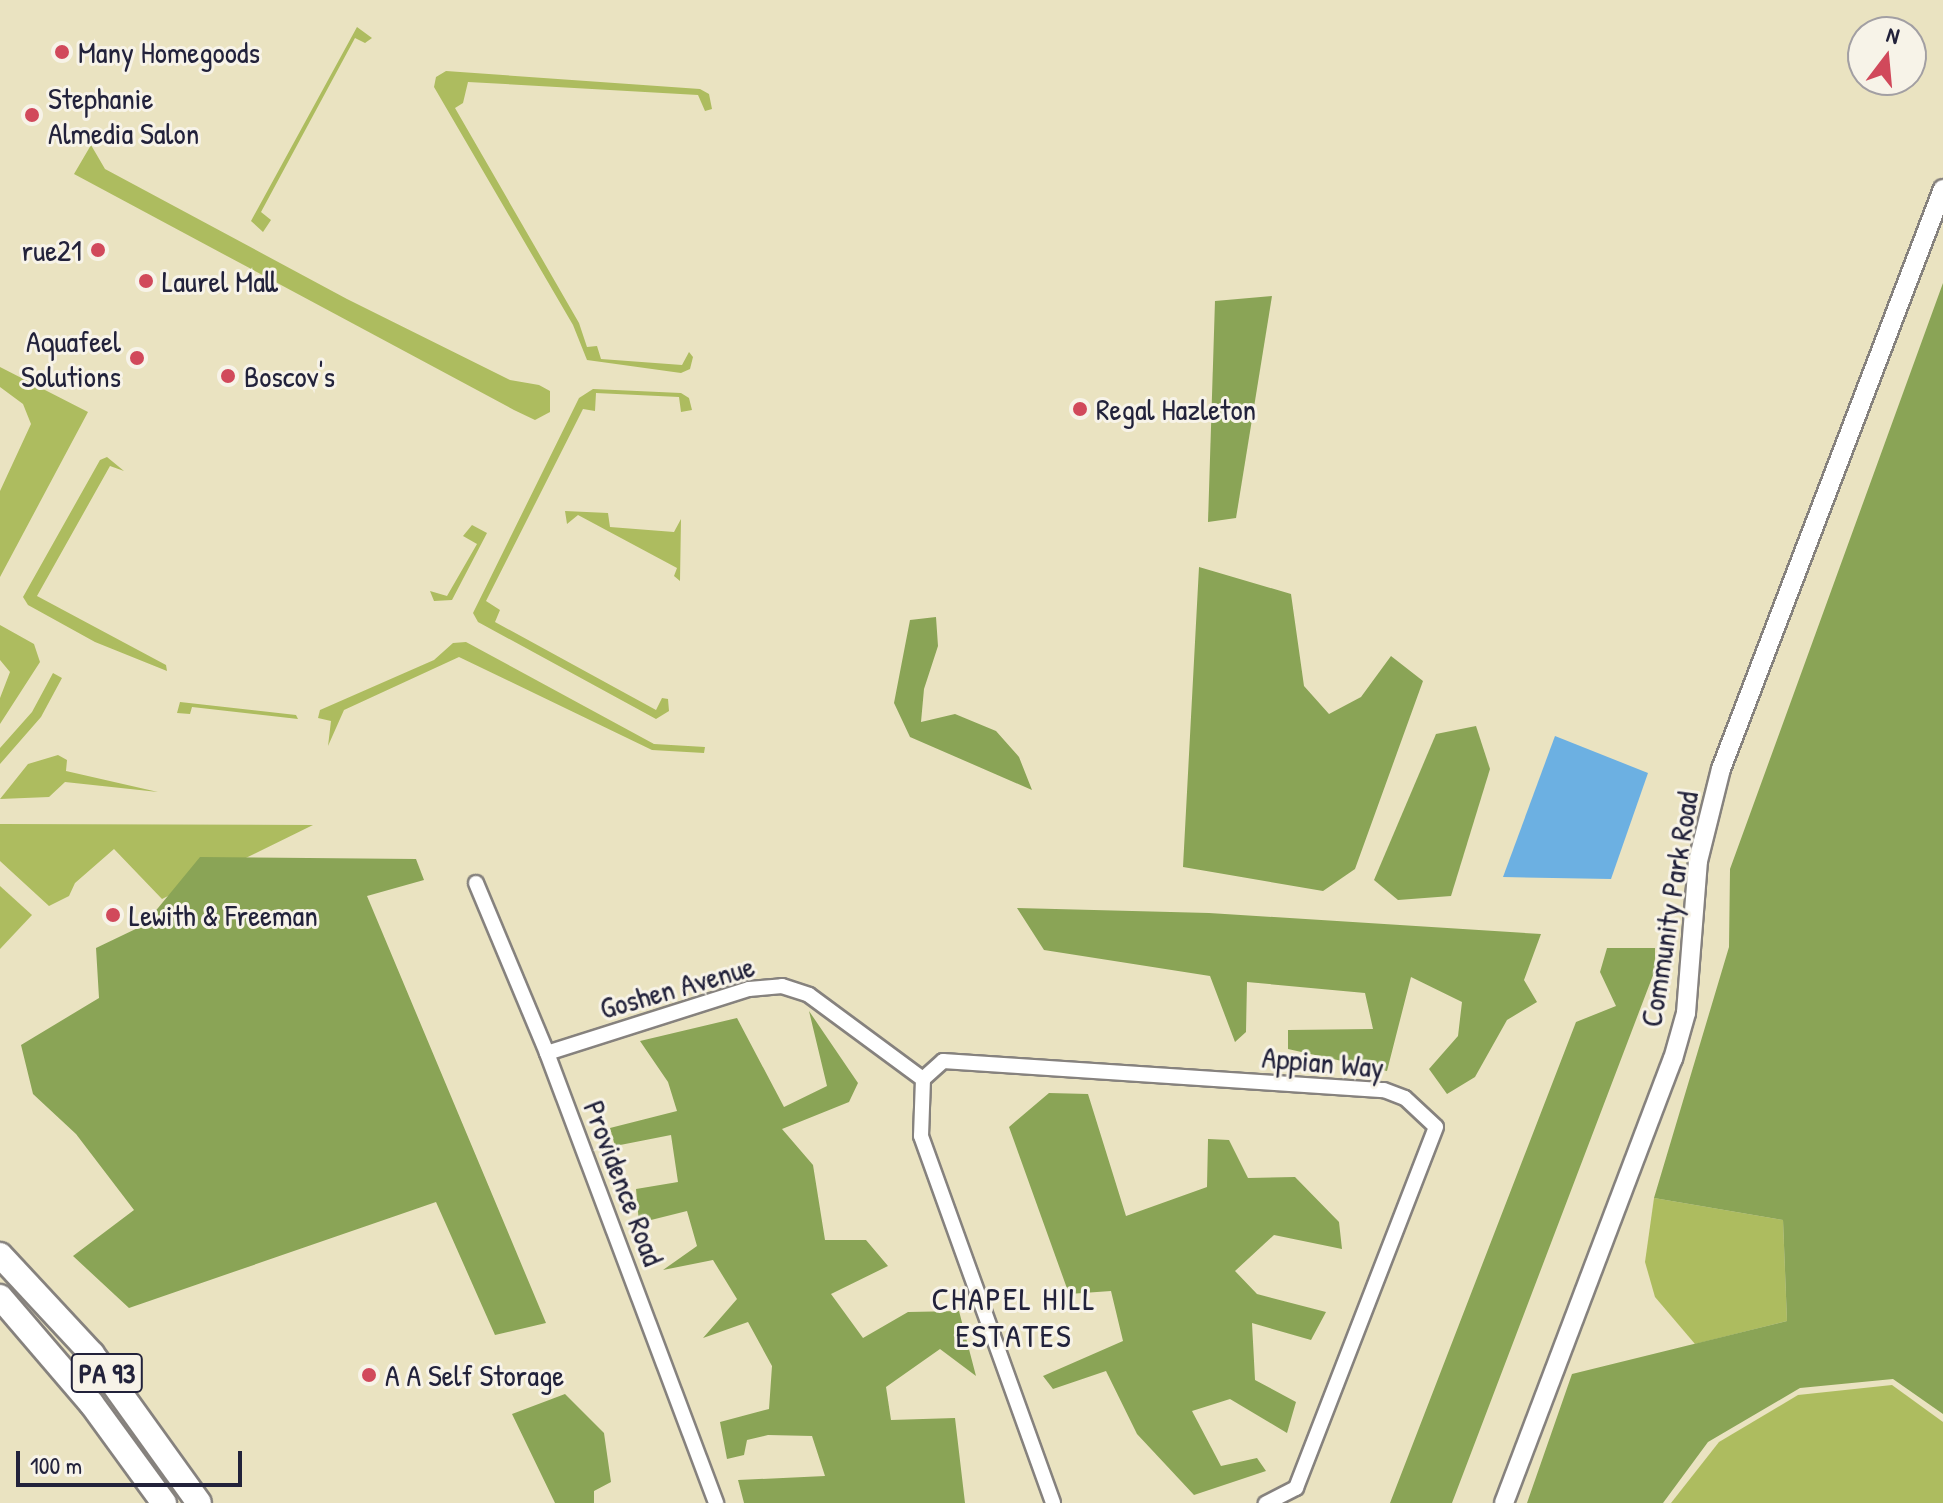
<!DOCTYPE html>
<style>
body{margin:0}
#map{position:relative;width:1943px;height:1503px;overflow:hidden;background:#eae3c1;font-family:"Patrick Hand",sans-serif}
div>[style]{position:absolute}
.green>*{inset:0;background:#adbc5f}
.forest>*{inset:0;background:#8aa456}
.water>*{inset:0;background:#6cb0e2}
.roads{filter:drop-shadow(2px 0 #86827e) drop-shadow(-2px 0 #86827e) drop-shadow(0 2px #86827e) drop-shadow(0 -2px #86827e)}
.minor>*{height:14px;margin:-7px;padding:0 7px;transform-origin:7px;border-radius:7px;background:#fff}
.tertiary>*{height:18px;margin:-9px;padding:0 9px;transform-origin:9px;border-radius:9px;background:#fff}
.trunk>*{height:24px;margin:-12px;padding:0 12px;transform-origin:12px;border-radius:12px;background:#fff}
.dots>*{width:22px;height:22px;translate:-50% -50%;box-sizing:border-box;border:4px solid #f7f3e8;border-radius:50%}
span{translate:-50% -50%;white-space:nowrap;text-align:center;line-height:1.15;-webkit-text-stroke:6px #f7f3e8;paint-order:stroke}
.shield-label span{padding:2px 6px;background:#f7f3e8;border:2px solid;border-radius:6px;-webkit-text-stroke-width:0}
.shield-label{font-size:28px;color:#22223b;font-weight:700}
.poi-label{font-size:30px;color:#22223b}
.left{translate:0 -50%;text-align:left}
.right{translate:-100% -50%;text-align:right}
.street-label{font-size:30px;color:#22223b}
.neighbourhood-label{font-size:32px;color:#22223b;letter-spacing:2px}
.north{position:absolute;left:1847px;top:16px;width:80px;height:80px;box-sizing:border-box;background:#f7f3e8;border:2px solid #a29fa3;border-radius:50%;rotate:16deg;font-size:22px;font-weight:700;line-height:32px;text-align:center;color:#22223b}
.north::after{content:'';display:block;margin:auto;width:28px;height:36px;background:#d1495b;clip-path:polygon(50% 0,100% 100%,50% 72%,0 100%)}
.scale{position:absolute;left:16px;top:1451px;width:226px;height:36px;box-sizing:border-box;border:4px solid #22223b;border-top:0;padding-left:10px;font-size:24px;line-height:28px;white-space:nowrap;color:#22223b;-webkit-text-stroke:6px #f7f3e8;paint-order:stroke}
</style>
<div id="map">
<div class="green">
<i style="clip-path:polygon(357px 27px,372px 38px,365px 43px,355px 38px,261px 212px,271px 220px,263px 232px,251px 221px)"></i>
<i style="clip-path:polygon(446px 71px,700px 89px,709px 94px,712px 109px,705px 111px,698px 95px,468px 82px,463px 103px,455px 108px,579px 323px,587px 347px,597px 346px,601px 359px,682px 365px,689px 352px,693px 357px,690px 369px,681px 373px,587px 360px,573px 325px,434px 87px,436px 77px)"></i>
<i style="clip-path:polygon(91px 145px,105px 169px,347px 299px,510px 380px,539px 385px,550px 391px,550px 412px,535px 420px,514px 410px,74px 174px)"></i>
<i style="clip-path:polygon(0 367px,88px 412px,0 577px,0 491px,31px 424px,23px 404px,0 387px)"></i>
<i style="clip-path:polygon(593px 389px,681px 393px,689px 398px,692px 410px,681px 412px,679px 397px,596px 393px,595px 411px,583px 409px,486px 601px,500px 610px,495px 622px,656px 710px,662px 698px,668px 699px,669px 711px,656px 719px,478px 622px,473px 613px,579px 398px)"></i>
<i style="clip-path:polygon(107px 457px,124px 471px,110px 466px,37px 596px,166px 665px,167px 671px,95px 642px,28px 605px,23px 597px,100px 460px)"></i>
<i style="clip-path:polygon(565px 511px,608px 513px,610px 527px,674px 532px,681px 519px,680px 581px,674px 576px,677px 568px,578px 515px,567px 524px)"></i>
<i style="clip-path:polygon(472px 525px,487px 533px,452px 600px,434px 601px,430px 591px,447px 596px,477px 544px,463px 536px)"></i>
<i style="clip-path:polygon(0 625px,34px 644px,40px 662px,0 724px,0 698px,10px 672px,0 660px)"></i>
<i style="clip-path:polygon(466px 642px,654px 744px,705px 747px,704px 753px,652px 750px,459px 657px,344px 710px,328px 746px,331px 721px,318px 718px,320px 710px,434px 660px,453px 643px)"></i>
<i style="clip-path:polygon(53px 673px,62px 678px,41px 717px,0 764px,0 748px,32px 712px)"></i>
<i style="clip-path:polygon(180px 702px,296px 715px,298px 719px,192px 707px,190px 714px,177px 713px)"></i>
<i style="clip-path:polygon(58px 755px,67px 760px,66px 771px,158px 792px,65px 782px,49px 797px,0 799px,28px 764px)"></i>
<i style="clip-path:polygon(0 824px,313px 825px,162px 899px,114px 849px,75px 883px,69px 896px,49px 906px,0 861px)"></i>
<i style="clip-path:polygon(0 886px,32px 915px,0 949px)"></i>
<i style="clip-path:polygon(1654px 1198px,1783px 1220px,1787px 1321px,1695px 1344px,1655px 1297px,1645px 1262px)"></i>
<i style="clip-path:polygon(1892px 1385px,1943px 1422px,1943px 1503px,1671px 1503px,1719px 1442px,1798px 1395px)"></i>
</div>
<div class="forest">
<i style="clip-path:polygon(1943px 283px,1943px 1414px,1893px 1379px,1800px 1388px,1708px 1442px,1663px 1503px,1527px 1503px,1572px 1374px,1787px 1321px,1783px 1220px,1654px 1198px,1729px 947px,1730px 869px)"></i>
<i style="clip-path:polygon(1272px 296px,1236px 518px,1208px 522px,1215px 301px)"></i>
<i style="clip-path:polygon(1199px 567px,1291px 594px,1304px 686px,1329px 714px,1361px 697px,1391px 656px,1423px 681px,1355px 869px,1323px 891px,1183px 867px)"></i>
<i style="clip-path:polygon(936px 617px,938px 646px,924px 689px,921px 722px,955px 714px,996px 731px,1019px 757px,1032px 790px,910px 737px,894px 703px,910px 620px)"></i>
<i style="clip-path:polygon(1476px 726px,1490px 769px,1451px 896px,1398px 900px,1374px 880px,1436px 734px)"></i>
<i style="clip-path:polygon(200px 857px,416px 859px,424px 880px,367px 896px,546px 1323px,495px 1335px,436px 1202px,129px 1308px,73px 1256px,134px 1210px,76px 1134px,33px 1094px,21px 1045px,99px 998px,96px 948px,144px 925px)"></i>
<i style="clip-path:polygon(1017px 908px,1209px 913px,1541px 934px,1524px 980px,1537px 1002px,1507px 1020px,1475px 1077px,1447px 1094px,1429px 1069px,1458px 1036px,1462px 1002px,1411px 977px,1387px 1071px,1288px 1049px,1288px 1030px,1373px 1029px,1365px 993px,1247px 982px,1246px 1032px,1235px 1042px,1210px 976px,1044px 950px)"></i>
<i style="clip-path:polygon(1607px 948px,1655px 948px,1655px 970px,1452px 1503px,1390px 1503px,1576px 1022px,1616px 1006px,1600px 972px)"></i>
<i style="clip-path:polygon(809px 1011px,858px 1083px,849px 1102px,782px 1129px,813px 1165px,825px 1240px,866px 1240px,888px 1266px,831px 1294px,863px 1338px,908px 1312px,959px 1311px,976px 1376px,940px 1349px,886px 1387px,891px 1420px,955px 1418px,965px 1503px,744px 1503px,738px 1480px,825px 1476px,812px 1436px,768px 1435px,747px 1440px,744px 1455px,727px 1459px,720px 1422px,769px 1409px,772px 1366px,748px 1322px,703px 1338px,737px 1299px,713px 1260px,663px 1270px,697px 1246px,687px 1211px,639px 1223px,636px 1189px,678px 1182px,671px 1135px,615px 1146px,610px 1128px,677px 1111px,668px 1082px,640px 1041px,737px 1018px,784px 1107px,827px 1086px)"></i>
<i style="clip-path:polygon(1049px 1093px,1088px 1094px,1126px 1216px,1207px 1187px,1208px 1139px,1229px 1140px,1248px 1178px,1295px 1177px,1339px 1222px,1342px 1249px,1274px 1235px,1235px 1271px,1257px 1294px,1326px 1312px,1311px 1340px,1252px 1323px,1255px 1380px,1296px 1402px,1287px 1433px,1230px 1399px,1192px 1411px,1221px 1466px,1257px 1458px,1266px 1471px,1194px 1495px,1137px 1434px,1106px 1371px,1053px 1389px,1043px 1376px,1123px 1341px,1111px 1291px,1069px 1294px,1009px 1127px)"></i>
<i style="clip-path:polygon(565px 1394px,604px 1433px,611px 1482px,594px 1491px,594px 1503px,555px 1503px,512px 1414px)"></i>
</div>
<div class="water">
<i style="clip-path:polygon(1555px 736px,1648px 773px,1611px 879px,1503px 877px)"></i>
</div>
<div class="roads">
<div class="minor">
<i style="left:476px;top:883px;width:184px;rotate:67.3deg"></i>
<i style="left:547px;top:1053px;width:481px;rotate:69.4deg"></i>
<i style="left:547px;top:1053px;width:212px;rotate:-17.6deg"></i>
<i style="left:749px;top:989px;width:33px;rotate:-5deg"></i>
<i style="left:782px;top:986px;width:28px;rotate:18deg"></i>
<i style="left:809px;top:995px;width:142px;rotate:36.4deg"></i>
<i style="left:923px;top:1079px;width:27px;rotate:-42deg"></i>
<i style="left:943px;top:1061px;width:442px;rotate:3.8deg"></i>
<i style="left:1384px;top:1090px;width:22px;rotate:21deg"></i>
<i style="left:1405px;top:1098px;width:42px;rotate:43.1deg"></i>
<i style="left:1436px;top:1127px;width:387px;rotate:111.2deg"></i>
<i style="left:1296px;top:1488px;width:34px;rotate:153deg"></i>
<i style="left:923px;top:1079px;width:57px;rotate:92deg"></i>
<i style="left:921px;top:1136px;width:390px;rotate:70.2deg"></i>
</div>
<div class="tertiary">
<i style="left:1504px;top:1503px;width:475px;rotate:-69.2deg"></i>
<i style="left:1673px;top:1059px;width:48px;rotate:-74.2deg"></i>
<i style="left:1686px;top:1013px;width:152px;rotate:-85.5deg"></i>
<i style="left:1698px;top:861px;width:95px;rotate:-76deg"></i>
<i style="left:1721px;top:769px;width:621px;rotate:-69.06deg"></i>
</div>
<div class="trunk">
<i style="left:0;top:1255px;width:135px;rotate:47.1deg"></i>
<i style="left:92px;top:1354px;width:183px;rotate:54.3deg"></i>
<i style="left:0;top:1297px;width:140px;rotate:49.4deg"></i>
<i style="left:91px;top:1403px;width:124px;rotate:53.9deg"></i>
</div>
</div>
<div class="dots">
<i style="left:62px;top:52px;background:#d1495b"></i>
<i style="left:32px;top:115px;background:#d1495b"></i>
<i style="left:98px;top:250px;background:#d1495b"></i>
<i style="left:146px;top:281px;background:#d1495b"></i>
<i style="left:137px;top:358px;background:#d1495b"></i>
<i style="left:228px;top:376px;background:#d1495b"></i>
<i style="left:1080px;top:409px;background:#d1495b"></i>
<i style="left:113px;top:915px;background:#d1495b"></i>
<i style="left:369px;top:1375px;background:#d1495b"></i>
</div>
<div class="shield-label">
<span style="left:107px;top:1373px">PA 93</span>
</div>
<div class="poi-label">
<span class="left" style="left:78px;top:52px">Many Homegoods</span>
<span class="left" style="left:48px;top:115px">Stephanie<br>Almedia Salon</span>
<span class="right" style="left:82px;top:250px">rue21</span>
<span class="left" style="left:162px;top:281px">Laurel Mall</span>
<span class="right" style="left:121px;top:358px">Aquafeel<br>Solutions</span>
<span class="left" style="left:244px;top:376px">Boscov's</span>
<span class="left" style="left:1096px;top:409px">Regal Hazleton</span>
<span class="left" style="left:129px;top:915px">Lewith &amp; Freeman</span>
<span class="left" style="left:385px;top:1375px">A A Self Storage</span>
</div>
<div class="street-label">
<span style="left:1669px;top:909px;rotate:-81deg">Community Park Road</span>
<span style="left:677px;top:987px;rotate:-16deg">Goshen Avenue</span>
<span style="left:1323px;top:1062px;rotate:5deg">Appian Way</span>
<span style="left:624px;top:1183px;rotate:69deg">Providence Road</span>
</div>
<div class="neighbourhood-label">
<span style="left:1014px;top:1318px">CHAPEL HILL<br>ESTATES</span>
</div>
<div class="north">N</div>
<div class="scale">100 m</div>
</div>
